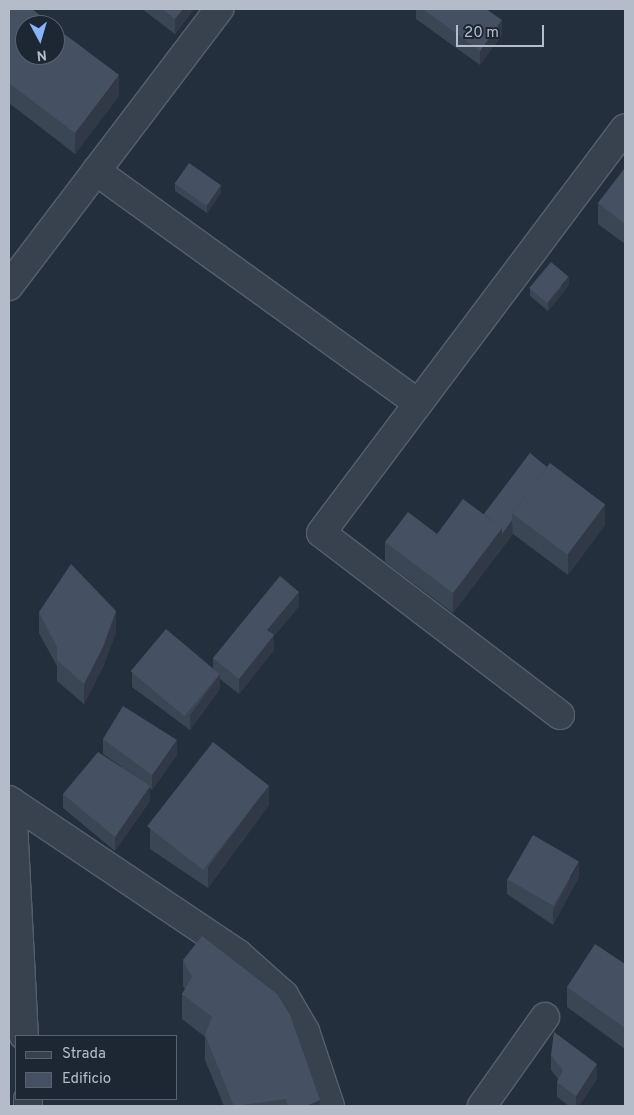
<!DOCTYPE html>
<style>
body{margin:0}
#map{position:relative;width:634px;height:1115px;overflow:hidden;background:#242f3e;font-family:Overpass,sans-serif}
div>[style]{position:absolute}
.roads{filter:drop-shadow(1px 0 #565f6c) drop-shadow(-1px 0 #565f6c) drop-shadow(0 1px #565f6c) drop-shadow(0 -1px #565f6c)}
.minor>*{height:28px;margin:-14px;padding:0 14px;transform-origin:14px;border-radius:14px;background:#38414e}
.wall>*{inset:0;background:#3b4654}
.shaded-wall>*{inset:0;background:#303945}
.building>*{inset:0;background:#455162;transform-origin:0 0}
span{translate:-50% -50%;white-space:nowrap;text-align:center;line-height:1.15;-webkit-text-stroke:4px #1d2633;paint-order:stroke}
.frame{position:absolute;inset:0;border:10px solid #b4bcc9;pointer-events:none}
.legend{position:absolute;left:15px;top:1035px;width:162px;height:65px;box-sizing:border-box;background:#1d2633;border:1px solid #59626f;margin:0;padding:6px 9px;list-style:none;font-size:15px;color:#b4bcc9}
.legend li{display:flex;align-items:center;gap:10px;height:25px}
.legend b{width:25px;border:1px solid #59626f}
.north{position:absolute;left:15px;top:15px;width:50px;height:50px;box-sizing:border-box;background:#1d2633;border:1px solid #59626f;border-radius:50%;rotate:174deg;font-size:14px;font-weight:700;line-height:20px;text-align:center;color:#b4bcc9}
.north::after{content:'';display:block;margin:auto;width:18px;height:22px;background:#8ab4f8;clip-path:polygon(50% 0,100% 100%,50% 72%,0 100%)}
.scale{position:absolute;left:456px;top:25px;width:88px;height:22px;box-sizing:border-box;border:2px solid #b4bcc9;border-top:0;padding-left:6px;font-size:15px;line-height:18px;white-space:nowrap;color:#b4bcc9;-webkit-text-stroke:4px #1d2633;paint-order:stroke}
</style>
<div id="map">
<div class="roads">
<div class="minor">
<i style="left:96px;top:171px;width:397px;rotate:35.8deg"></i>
<i style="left:9px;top:286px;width:348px;rotate:-52.8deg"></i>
<i style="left:560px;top:715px;width:300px;rotate:-142.7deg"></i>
<i style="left:321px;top:533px;width:506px;rotate:-53.11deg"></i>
<i style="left:9px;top:800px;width:276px;rotate:33.9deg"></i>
<i style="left:238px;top:954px;width:62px;rotate:41.7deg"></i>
<i style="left:284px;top:995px;width:42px;rotate:59.7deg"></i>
<i style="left:305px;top:1031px;width:79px;rotate:71.6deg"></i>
<i style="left:12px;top:802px;width:234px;rotate:87.1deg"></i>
<i style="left:28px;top:1099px;width:7px;rotate:90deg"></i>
<i style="left:482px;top:1106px;width:109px;rotate:-54.7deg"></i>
</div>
</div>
<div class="wall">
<i style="clip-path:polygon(9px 9px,119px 96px,75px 154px,9px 103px)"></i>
<i style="clip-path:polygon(142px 9px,194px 9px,175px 34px)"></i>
<i style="clip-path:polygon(416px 9px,486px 9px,502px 35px,480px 65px,416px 19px)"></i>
<i style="clip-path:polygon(625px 168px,625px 244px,598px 224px,598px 203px)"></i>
<i style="clip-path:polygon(175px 184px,221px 193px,207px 213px,175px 191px)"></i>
<i style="clip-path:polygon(569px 285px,548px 311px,530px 296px,530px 289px)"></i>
<i style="clip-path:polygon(530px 453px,605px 525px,568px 575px,513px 534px,453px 613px,385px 562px,385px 542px,437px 534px,484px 514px)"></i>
<i style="clip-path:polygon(299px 606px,274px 636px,274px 650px,239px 694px,220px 679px,220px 689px,190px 730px,132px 687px,132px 672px,213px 669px,213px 658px)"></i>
<i style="clip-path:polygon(39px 612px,116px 632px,103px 667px,84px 704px,57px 681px,57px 666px,39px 633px)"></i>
<i style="clip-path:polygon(103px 739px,177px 755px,152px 790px,150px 788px,150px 801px,115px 851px,63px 808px,63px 794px,122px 767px,103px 754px)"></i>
<i style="clip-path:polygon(269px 805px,208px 888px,150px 849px,150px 829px)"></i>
<i style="clip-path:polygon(579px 877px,553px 925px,507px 894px,507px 879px)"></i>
<i style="clip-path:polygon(183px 960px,320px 1106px,224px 1106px,205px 1060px,205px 1037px,182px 1019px,182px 994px,185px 989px,183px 986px)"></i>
<i style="clip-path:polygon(625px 964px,625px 1049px,567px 1007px,567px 987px)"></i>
<i style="clip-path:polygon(551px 1055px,597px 1079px,579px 1106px,569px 1106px,557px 1097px,557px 1082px,558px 1079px,551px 1070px)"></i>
</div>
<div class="shaded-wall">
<i style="clip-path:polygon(183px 9px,194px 9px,175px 34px,175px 19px)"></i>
<i style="clip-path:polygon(502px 20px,502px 35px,480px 65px,480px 51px)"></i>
<i style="clip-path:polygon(119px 75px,119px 96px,75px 154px,75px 133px)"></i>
<i style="clip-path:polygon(221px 185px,221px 193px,207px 213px,207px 205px)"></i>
<i style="clip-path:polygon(569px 277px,569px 285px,548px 311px,548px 303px)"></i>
<i style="clip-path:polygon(605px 504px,605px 525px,568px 575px,568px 554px)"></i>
<i style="clip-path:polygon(512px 520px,513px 534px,453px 613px,453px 593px,502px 528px)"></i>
<i style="clip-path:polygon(299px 592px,299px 606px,274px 636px,274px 650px,239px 694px,239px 679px,267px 630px)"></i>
<i style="clip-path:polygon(116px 611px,116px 632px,103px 667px,84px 704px,84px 684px)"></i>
<i style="clip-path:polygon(220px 674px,220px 689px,190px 730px,190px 715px)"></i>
<i style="clip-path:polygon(177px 740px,177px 755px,152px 790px,152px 775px)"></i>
<i style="clip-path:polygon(269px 785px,269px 805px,208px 888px,208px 867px)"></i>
<i style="clip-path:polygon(150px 786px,150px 801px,115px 851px,115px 837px)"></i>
<i style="clip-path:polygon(579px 862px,579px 877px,553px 925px,553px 910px)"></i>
<i style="clip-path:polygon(597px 1064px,597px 1079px,579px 1106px,576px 1106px,576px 1096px)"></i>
<i style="clip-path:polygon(320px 1100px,320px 1106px,306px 1106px)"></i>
</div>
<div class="building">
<i style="clip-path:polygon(9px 9px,32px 9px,53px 25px,25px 25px,25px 55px,55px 55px,55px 27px,119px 75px,75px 133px,9px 83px)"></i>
<i style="clip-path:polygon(162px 9px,183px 9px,175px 19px)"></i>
<i style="clip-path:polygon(423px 9px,486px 9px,502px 20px,480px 51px)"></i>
<i style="left:189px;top:163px;width:39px;height:25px;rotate:35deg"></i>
<i style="clip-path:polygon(625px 168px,625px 224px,598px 203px)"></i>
<i style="left:551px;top:262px;width:23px;height:34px;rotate:40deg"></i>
<i style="clip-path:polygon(530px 453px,547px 467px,512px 513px,512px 520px,502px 534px,502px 528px,484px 514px)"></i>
<i style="left:550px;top:463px;width:69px;height:63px;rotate:37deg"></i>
<i style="clip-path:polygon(463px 499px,502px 528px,453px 593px,385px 542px,408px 512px,437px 534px)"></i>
<i style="clip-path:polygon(71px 564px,116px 611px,103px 647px,84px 684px,57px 660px,57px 647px,39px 612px)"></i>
<i style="clip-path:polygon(280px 576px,299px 592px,267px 630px,274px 635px,239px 679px,213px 658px)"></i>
<i style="left:166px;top:629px;width:70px;height:55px;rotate:40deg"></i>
<i style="clip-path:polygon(123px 706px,177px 740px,152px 775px,103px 739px)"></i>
<i style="left:213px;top:742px;width:71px;height:107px;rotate:38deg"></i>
<i style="clip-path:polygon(98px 752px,150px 786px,115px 837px,63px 794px)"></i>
<i style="left:533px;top:835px;width:53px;height:51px;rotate:30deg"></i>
<i style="clip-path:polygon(202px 936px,277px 994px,290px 1015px,320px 1100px,306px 1106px,288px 1106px,286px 1099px,234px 1106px,205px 1035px,212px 1017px,182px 994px,192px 977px,183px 960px)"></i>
<i style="clip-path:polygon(595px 944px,625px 964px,625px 1028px,567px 987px)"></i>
<i style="clip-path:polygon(554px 1032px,597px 1064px,576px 1096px,557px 1082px,563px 1070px,551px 1055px)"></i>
</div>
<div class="frame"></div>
<ul class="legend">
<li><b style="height:6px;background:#38414e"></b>Strada</li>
<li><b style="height:14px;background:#455162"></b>Edificio</li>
</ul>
<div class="north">N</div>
<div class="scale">20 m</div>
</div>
